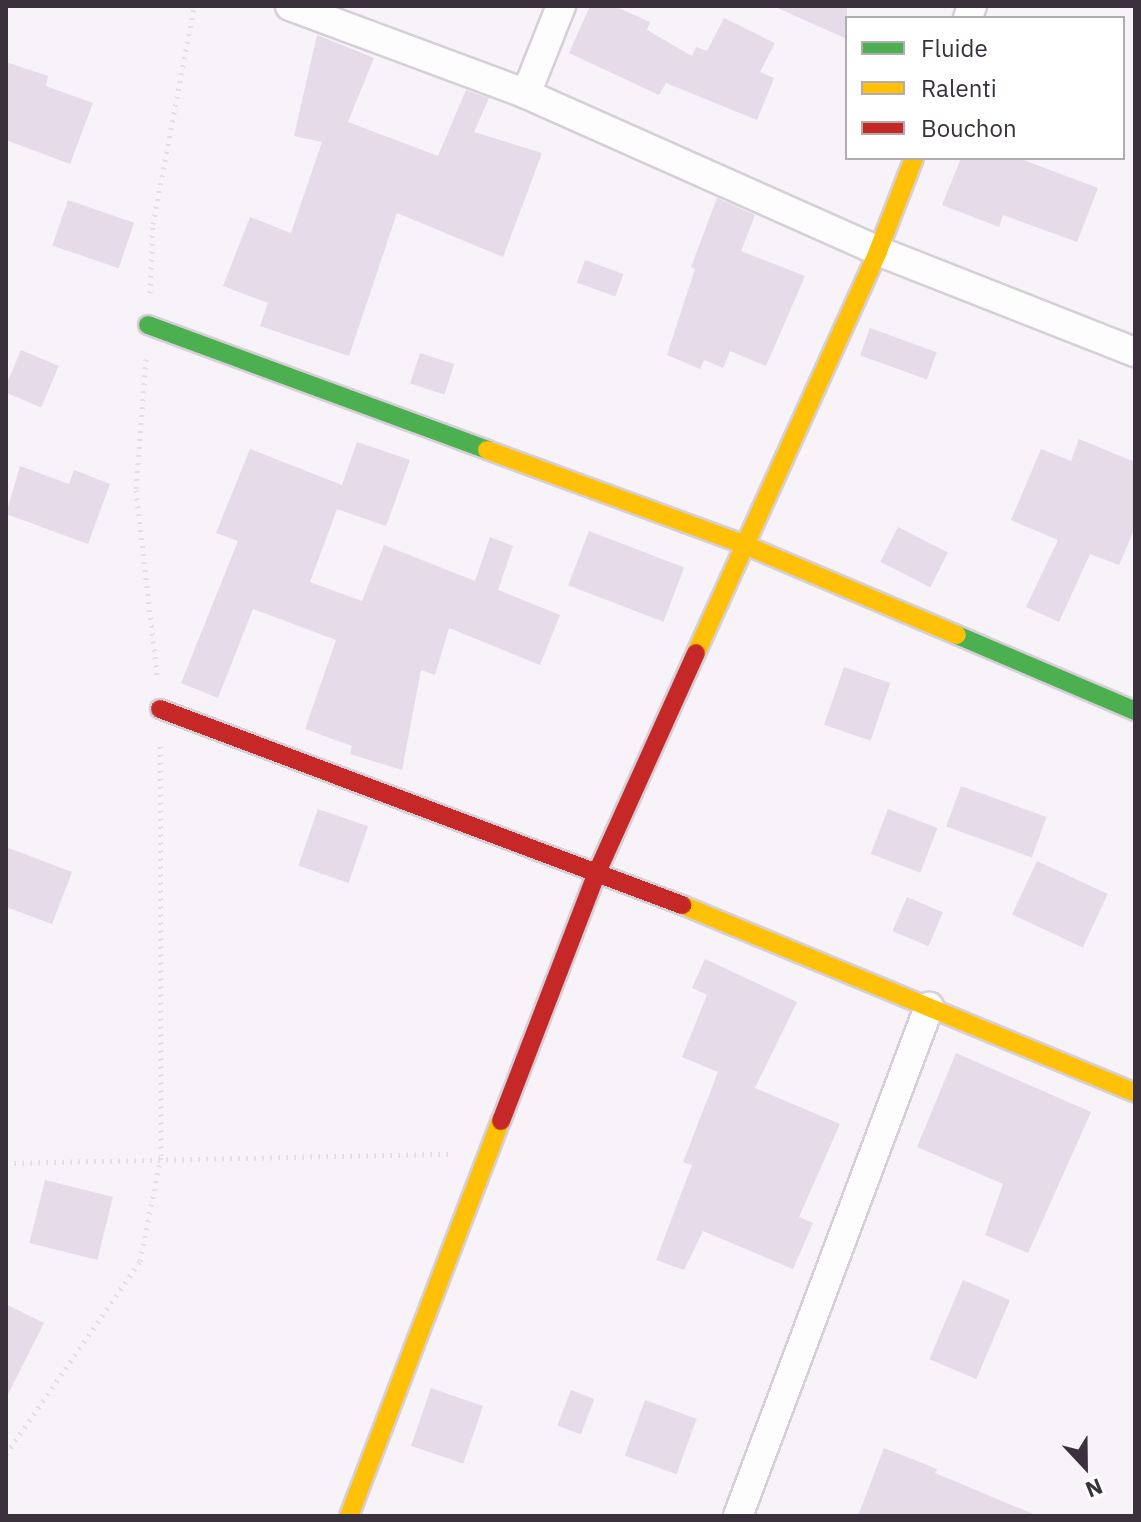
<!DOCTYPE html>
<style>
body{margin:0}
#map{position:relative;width:1141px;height:1522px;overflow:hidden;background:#f8f2f9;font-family:"IBM Plex Sans",sans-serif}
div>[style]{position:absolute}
.building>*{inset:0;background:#e6dbe9;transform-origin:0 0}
.path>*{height:5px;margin-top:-2.5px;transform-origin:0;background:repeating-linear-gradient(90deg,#e2e0e3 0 2px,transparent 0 8px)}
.roads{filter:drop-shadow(2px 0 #d6cfd8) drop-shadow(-2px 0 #d6cfd8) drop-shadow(0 2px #d6cfd8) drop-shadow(0 -2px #d6cfd8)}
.street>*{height:28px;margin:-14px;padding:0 14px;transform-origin:14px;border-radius:14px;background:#fefdfe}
.fast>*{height:18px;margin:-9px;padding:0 9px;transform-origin:9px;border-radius:9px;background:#4caf50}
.slow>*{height:18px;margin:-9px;padding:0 9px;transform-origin:9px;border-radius:9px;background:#ffc107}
.jam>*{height:18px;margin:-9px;padding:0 9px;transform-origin:9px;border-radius:9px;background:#c62828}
span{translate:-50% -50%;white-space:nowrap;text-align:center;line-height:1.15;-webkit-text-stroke:6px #fff;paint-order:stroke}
.frame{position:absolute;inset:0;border:8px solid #3a313d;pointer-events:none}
.legend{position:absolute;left:845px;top:16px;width:280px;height:144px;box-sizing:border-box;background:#fff;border:2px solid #b0adb1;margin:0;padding:10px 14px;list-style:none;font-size:24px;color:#3a313d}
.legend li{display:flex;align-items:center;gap:16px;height:40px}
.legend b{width:40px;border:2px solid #b0adb1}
.north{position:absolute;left:1045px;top:1426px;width:80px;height:80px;-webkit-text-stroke:6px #fff;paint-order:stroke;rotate:158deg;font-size:22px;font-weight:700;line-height:32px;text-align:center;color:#3a313d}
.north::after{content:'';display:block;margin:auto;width:28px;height:36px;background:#3a313d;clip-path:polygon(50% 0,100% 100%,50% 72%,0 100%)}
</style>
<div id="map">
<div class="building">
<i style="clip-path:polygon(590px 6px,614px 6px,650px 22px,647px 30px,692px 56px,696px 47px,707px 51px,724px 18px,775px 43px,760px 72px,774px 78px,757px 120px,666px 83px,659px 95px,569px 53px)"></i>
<i style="clip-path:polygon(773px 6px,847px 6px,847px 39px)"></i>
<i style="clip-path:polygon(317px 35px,374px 58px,348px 122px,438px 156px,466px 90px,489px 98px,474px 132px,542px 153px,503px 257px,397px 213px,349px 356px,260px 326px,268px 303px,223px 286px,250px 217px,291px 233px,322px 142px,294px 136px)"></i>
<i style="clip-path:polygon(6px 62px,48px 76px,46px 86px,93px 103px,70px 164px,6px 140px)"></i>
<i style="clip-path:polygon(961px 158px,1018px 158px,1098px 188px,1077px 242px,1003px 215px,999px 227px,942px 205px)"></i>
<i style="clip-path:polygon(717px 198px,755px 215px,741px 251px,805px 276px,766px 366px,730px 351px,723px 368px,704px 360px,700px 369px,667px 355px,695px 269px,691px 267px)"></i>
<i style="left:68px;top:200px;width:70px;height:48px;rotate:19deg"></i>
<i style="left:585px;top:260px;width:41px;height:24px;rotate:20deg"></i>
<i style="left:870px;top:328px;width:71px;height:29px;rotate:20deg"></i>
<i style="left:21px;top:350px;width:41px;height:45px;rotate:23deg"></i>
<i style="left:420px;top:353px;width:36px;height:32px;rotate:18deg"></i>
<i style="clip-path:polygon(1079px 439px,1135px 462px,1135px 528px,1119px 565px,1090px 554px,1059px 622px,1026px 607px,1058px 540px,1011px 520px,1041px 449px,1071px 461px)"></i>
<i style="clip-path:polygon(357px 442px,410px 460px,386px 526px,337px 509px,310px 582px,362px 601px,384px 545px,475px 581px,490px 537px,513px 546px,498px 590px,560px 615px,540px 665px,449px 628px,435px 675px,421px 670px,402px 770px,350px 754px,352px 746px,305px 729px,336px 640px,253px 609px,218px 698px,181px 683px,238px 541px,216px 533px,250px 449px,342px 485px)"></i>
<i style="clip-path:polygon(20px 466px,69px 484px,74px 470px,110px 484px,88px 544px,6px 514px)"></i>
<i style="left:898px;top:527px;width:56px;height:39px;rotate:27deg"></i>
<i style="left:589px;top:531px;width:102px;height:58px;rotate:21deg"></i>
<i style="left:844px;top:667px;width:49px;height:61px;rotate:19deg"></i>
<i style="left:961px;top:786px;width:91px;height:43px;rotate:20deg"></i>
<i style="left:318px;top:809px;width:53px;height:60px;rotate:19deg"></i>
<i style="left:888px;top:809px;width:53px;height:48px;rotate:21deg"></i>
<i style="clip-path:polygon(6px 847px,72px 872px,52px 924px,6px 907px)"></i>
<i style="left:1037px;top:861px;width:78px;height:59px;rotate:25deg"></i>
<i style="left:907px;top:897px;width:39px;height:37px;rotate:23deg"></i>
<i style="clip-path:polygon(705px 959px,797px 1002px,755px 1088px,840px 1124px,799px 1217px,813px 1223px,793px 1269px,703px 1231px,684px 1270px,656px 1260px,692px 1165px,683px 1162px,718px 1072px,682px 1057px,707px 995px,692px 988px)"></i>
<i style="clip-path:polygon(956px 1053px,1091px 1112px,1028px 1253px,985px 1235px,1003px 1184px,917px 1147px)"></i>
<i style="left:45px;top:1180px;width:70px;height:65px;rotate:14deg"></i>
<i style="left:963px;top:1280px;width:51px;height:86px;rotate:23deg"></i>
<i style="clip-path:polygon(6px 1304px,44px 1323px,6px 1398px)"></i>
<i style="left:431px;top:1388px;width:55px;height:61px;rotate:19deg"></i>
<i style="left:571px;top:1390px;width:25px;height:38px;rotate:21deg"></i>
<i style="left:645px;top:1400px;width:55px;height:59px;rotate:20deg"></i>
<i style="clip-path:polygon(884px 1448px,937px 1469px,935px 1473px,1038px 1516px,858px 1516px)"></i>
</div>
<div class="path">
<i style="left:150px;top:293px;width:69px;rotate:-87.5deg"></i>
<i style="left:153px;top:224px;width:222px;rotate:-79.3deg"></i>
<i style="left:146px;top:359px;width:131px;rotate:94.4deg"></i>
<i style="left:136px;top:490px;width:186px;rotate:83.5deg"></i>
<i style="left:6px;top:1163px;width:445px;rotate:-1.2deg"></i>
<i style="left:6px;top:1454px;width:235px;rotate:-55.2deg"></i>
<i style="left:140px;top:1261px;width:107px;rotate:-78.7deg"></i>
<i style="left:161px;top:1156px;width:411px;rotate:-90.1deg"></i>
</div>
<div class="roads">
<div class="street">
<i style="left:290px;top:6px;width:252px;rotate:20.4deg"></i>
<i style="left:526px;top:94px;width:385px;rotate:24deg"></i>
<i style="left:878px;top:251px;width:276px;rotate:21.5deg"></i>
<i style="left:968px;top:18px;width:13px;rotate:-72deg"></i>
<i style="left:526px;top:94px;width:95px;rotate:-68.3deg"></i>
<i style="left:738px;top:1516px;width:544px;rotate:-69.43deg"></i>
</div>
<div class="fast">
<i style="left:148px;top:325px;width:361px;rotate:20.2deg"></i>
<i style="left:957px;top:635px;width:194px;rotate:23.1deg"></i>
</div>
<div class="slow">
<i style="left:487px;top:450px;width:275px;rotate:20.2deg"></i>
<i style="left:745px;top:545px;width:230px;rotate:23deg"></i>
<i style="left:696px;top:653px;width:441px;rotate:-65.6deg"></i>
<i style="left:878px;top:251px;width:100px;rotate:-68.8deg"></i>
<i style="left:682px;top:905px;width:490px;rotate:22.5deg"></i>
<i style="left:349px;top:1516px;width:423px;rotate:-69deg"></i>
</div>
<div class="jam">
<i style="left:160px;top:709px;width:558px;rotate:20.58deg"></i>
<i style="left:501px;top:1121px;width:269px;rotate:-68.9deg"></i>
<i style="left:598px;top:870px;width:238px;rotate:-65.7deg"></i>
</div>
</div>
<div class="frame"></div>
<ul class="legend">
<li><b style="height:10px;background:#4caf50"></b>Fluide</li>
<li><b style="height:10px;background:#ffc107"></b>Ralenti</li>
<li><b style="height:10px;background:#c62828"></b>Bouchon</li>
</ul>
<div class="north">N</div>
</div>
